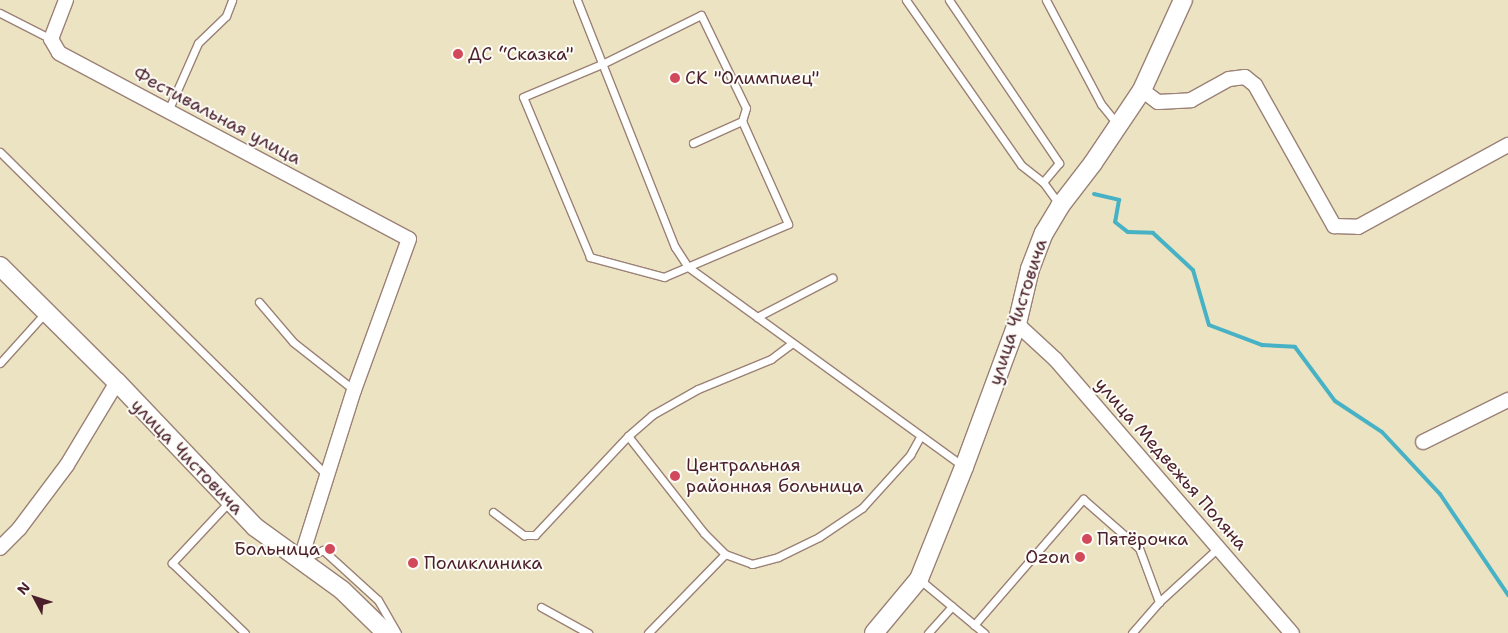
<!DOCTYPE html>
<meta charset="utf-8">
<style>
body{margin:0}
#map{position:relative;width:1508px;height:633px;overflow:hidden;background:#ece3c2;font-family:"Shantell Sans",sans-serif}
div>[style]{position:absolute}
.stream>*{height:4px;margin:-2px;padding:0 2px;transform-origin:2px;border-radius:2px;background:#47b2c5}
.roads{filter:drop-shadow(1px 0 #9b8176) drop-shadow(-1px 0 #9b8176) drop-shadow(0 1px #9b8176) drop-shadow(0 -1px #9b8176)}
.service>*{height:7px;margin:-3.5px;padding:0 3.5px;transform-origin:3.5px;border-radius:3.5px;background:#fff}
.minor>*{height:14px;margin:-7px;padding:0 7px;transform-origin:7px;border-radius:7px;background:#fff}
.tertiary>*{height:18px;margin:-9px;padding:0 9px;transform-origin:9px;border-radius:9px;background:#fff}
.dots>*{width:14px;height:14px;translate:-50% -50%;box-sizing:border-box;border:2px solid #fdfcf7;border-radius:50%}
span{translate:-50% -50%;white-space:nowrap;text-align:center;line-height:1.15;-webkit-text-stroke:4px #fdfcf7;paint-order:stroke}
.poi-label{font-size:18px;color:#4a1f2b}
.left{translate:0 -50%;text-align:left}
.right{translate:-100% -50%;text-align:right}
.street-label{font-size:18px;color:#4a1f2b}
.north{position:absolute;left:10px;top:573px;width:50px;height:50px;-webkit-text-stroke:4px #fdfcf7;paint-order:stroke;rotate:310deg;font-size:14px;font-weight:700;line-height:20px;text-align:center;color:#4a1f2b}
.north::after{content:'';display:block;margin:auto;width:18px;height:22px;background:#4a1f2b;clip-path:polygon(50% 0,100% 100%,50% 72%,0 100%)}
</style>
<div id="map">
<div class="stream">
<i style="left:1094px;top:194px;width:26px;rotate:13deg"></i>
<i style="left:1119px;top:200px;width:22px;rotate:100deg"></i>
<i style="left:1115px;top:222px;width:16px;rotate:38deg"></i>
<i style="left:1128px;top:232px;width:25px;rotate:2deg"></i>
<i style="left:1153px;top:233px;width:54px;rotate:42.8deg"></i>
<i style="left:1193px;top:270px;width:57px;rotate:73.8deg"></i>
<i style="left:1209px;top:325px;width:57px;rotate:20.7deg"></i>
<i style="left:1262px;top:345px;width:33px;rotate:3deg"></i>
<i style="left:1295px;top:347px;width:67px;rotate:53.5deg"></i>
<i style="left:1335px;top:401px;width:56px;rotate:33.4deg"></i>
<i style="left:1382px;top:432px;width:85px;rotate:46.9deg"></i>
<i style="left:1440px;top:494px;width:122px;rotate:56deg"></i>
</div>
<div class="roads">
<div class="service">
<i style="left:577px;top:0;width:266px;rotate:68.4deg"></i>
<i style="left:675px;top:247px;width:24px;rotate:57deg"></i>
<i style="left:688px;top:267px;width:339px;rotate:35.9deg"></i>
<i style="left:906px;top:0;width:201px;rotate:55.1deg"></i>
<i style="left:1021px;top:165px;width:28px;rotate:38deg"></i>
<i style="left:1043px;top:182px;width:29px;rotate:54deg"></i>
<i style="left:949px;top:0;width:197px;rotate:56deg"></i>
<i style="left:1059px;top:163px;width:25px;rotate:130deg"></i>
<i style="left:1046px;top:0;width:118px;rotate:62.1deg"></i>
<i style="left:1101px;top:104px;width:27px;rotate:51deg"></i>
<i style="left:0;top:13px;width:57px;rotate:27deg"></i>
<i style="left:701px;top:15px;width:103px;rotate:64.2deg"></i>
<i style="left:746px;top:108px;width:14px;rotate:107deg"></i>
<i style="left:742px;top:121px;width:113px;rotate:65.9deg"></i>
<i style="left:788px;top:224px;width:135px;rotate:156.9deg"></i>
<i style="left:664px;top:277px;width:77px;rotate:-164.9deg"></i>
<i style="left:590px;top:257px;width:173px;rotate:-112.7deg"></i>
<i style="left:523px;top:97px;width:86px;rotate:-22.7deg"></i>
<i style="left:602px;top:64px;width:110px;rotate:-26.3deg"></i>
<i style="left:168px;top:111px;width:74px;rotate:-66.2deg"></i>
<i style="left:198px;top:43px;width:39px;rotate:-44deg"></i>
<i style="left:226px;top:16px;width:17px;rotate:-69deg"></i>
<i style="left:693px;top:143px;width:54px;rotate:-24.2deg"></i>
<i style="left:0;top:152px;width:459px;rotate:44.7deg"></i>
<i style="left:259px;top:302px;width:52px;rotate:49.6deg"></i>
<i style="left:293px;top:342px;width:78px;rotate:38.2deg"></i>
<i style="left:757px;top:317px;width:85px;rotate:-27.5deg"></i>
<i style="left:0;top:363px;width:69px;rotate:-48deg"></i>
<i style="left:628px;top:436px;width:123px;rotate:51.9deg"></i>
<i style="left:704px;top:533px;width:30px;rotate:45deg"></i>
<i style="left:725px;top:554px;width:29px;rotate:20deg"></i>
<i style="left:752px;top:564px;width:27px;rotate:-15deg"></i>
<i style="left:778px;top:557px;width:46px;rotate:-26deg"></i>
<i style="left:819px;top:537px;width:52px;rotate:-34deg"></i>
<i style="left:862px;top:508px;width:72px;rotate:-47.8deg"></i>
<i style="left:910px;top:455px;width:21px;rotate:-61deg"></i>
<i style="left:227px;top:504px;width:81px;rotate:133deg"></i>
<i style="left:172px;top:563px;width:101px;rotate:43.8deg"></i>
<i style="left:493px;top:512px;width:39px;rotate:37deg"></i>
<i style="left:524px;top:535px;width:11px"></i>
<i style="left:535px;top:535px;width:136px;rotate:-46.8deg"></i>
<i style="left:628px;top:436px;width:32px;rotate:-41deg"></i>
<i style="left:652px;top:415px;width:53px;rotate:-29.5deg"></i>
<i style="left:698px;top:389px;width:79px;rotate:-22.3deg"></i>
<i style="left:771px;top:359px;width:26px;rotate:-37deg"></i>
<i style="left:303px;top:559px;width:22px;rotate:-24deg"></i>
<i style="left:323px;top:550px;width:74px;rotate:42.3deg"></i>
<i style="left:378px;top:600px;width:38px;rotate:60deg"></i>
<i style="left:919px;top:579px;width:85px;rotate:39.7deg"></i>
<i style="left:541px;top:607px;width:54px;rotate:29deg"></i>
<i style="left:974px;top:625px;width:167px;rotate:-49.1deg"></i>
<i style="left:1083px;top:499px;width:74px;rotate:41.2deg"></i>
<i style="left:1139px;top:548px;width:58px;rotate:69.7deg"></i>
<i style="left:648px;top:633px;width:110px;rotate:-45.7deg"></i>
<i style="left:928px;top:633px;width:36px;rotate:-48deg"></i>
<i style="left:1132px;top:633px;width:41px;rotate:-48.9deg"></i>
<i style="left:1159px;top:602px;width:81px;rotate:-42.5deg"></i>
</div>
<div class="minor">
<i style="left:66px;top:0;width:42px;rotate:111deg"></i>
<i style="left:51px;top:39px;width:16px;rotate:60deg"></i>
<i style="left:59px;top:53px;width:396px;rotate:28deg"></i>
<i style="left:409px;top:239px;width:161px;rotate:110deg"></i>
<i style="left:354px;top:390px;width:179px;rotate:107.5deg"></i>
<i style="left:1142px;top:90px;width:20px;rotate:37deg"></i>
<i style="left:1158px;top:102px;width:33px;rotate:-3deg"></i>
<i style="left:1191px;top:100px;width:43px;rotate:-28.9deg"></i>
<i style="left:1229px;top:79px;width:16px;rotate:-7deg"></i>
<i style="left:1245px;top:77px;width:13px;rotate:39deg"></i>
<i style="left:1255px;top:85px;width:162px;rotate:60.7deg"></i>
<i style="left:1334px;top:226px;width:24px;rotate:2deg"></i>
<i style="left:1358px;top:227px;width:171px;rotate:-28.7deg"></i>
<i style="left:1017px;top:324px;width:53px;rotate:42.7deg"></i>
<i style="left:1056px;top:360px;width:361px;rotate:49.2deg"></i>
<i style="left:1423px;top:442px;width:95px;rotate:-26.3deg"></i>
<i style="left:0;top:548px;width:27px;rotate:-45deg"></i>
<i style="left:19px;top:529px;width:80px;rotate:-53.1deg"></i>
<i style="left:67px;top:465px;width:97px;rotate:-58.9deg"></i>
</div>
<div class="tertiary">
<i style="left:0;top:266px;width:165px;rotate:44.8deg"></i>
<i style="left:117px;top:382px;width:200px;rotate:46.4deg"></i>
<i style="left:255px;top:527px;width:107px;rotate:35.9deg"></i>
<i style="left:342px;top:590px;width:62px;rotate:44.3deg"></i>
<i style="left:874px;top:633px;width:70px;rotate:-50.2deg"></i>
<i style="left:919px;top:579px;width:121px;rotate:-68.1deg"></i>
<i style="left:964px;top:467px;width:153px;rotate:-69.7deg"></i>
<i style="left:1017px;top:324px;width:57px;rotate:-76.7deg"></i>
<i style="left:1030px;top:269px;width:39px;rotate:-69deg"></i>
<i style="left:1044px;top:233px;width:31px;rotate:-59deg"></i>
<i style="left:1060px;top:206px;width:54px;rotate:-52.5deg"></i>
<i style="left:1093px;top:163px;width:88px;rotate:-56.1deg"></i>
<i style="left:1142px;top:90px;width:99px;rotate:-65.5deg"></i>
</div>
</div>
<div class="dots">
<i style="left:458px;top:54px;background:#d1495b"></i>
<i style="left:675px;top:78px;background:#d1495b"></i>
<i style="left:675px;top:476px;background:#d1495b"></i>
<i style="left:1087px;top:539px;background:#d1495b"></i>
<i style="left:330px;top:549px;background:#d1495b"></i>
<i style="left:1080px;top:557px;background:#d1495b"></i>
<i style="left:413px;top:563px;background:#d1495b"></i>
</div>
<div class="poi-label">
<span class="left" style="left:468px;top:54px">ДС “Сказка"</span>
<span class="left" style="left:685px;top:78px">СК "Олимпиец"</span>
<span class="left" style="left:686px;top:476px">Центральная<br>районная больница</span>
<span class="left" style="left:1097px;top:539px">Пятёрочка</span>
<span class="right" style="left:320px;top:549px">Больница</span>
<span class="right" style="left:1070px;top:557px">Ozon</span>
<span class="left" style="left:424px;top:563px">Поликлиника</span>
</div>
<div class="street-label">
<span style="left:217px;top:116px;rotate:28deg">Фестивальная улица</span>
<span style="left:1018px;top:312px;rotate:-72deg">улица Чистовича</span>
<span style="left:187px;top:457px;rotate:46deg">улица Чистовича</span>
<span style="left:1171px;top:464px;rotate:49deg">улица Медвежья Поляна</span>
</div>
<div class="north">N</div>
</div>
